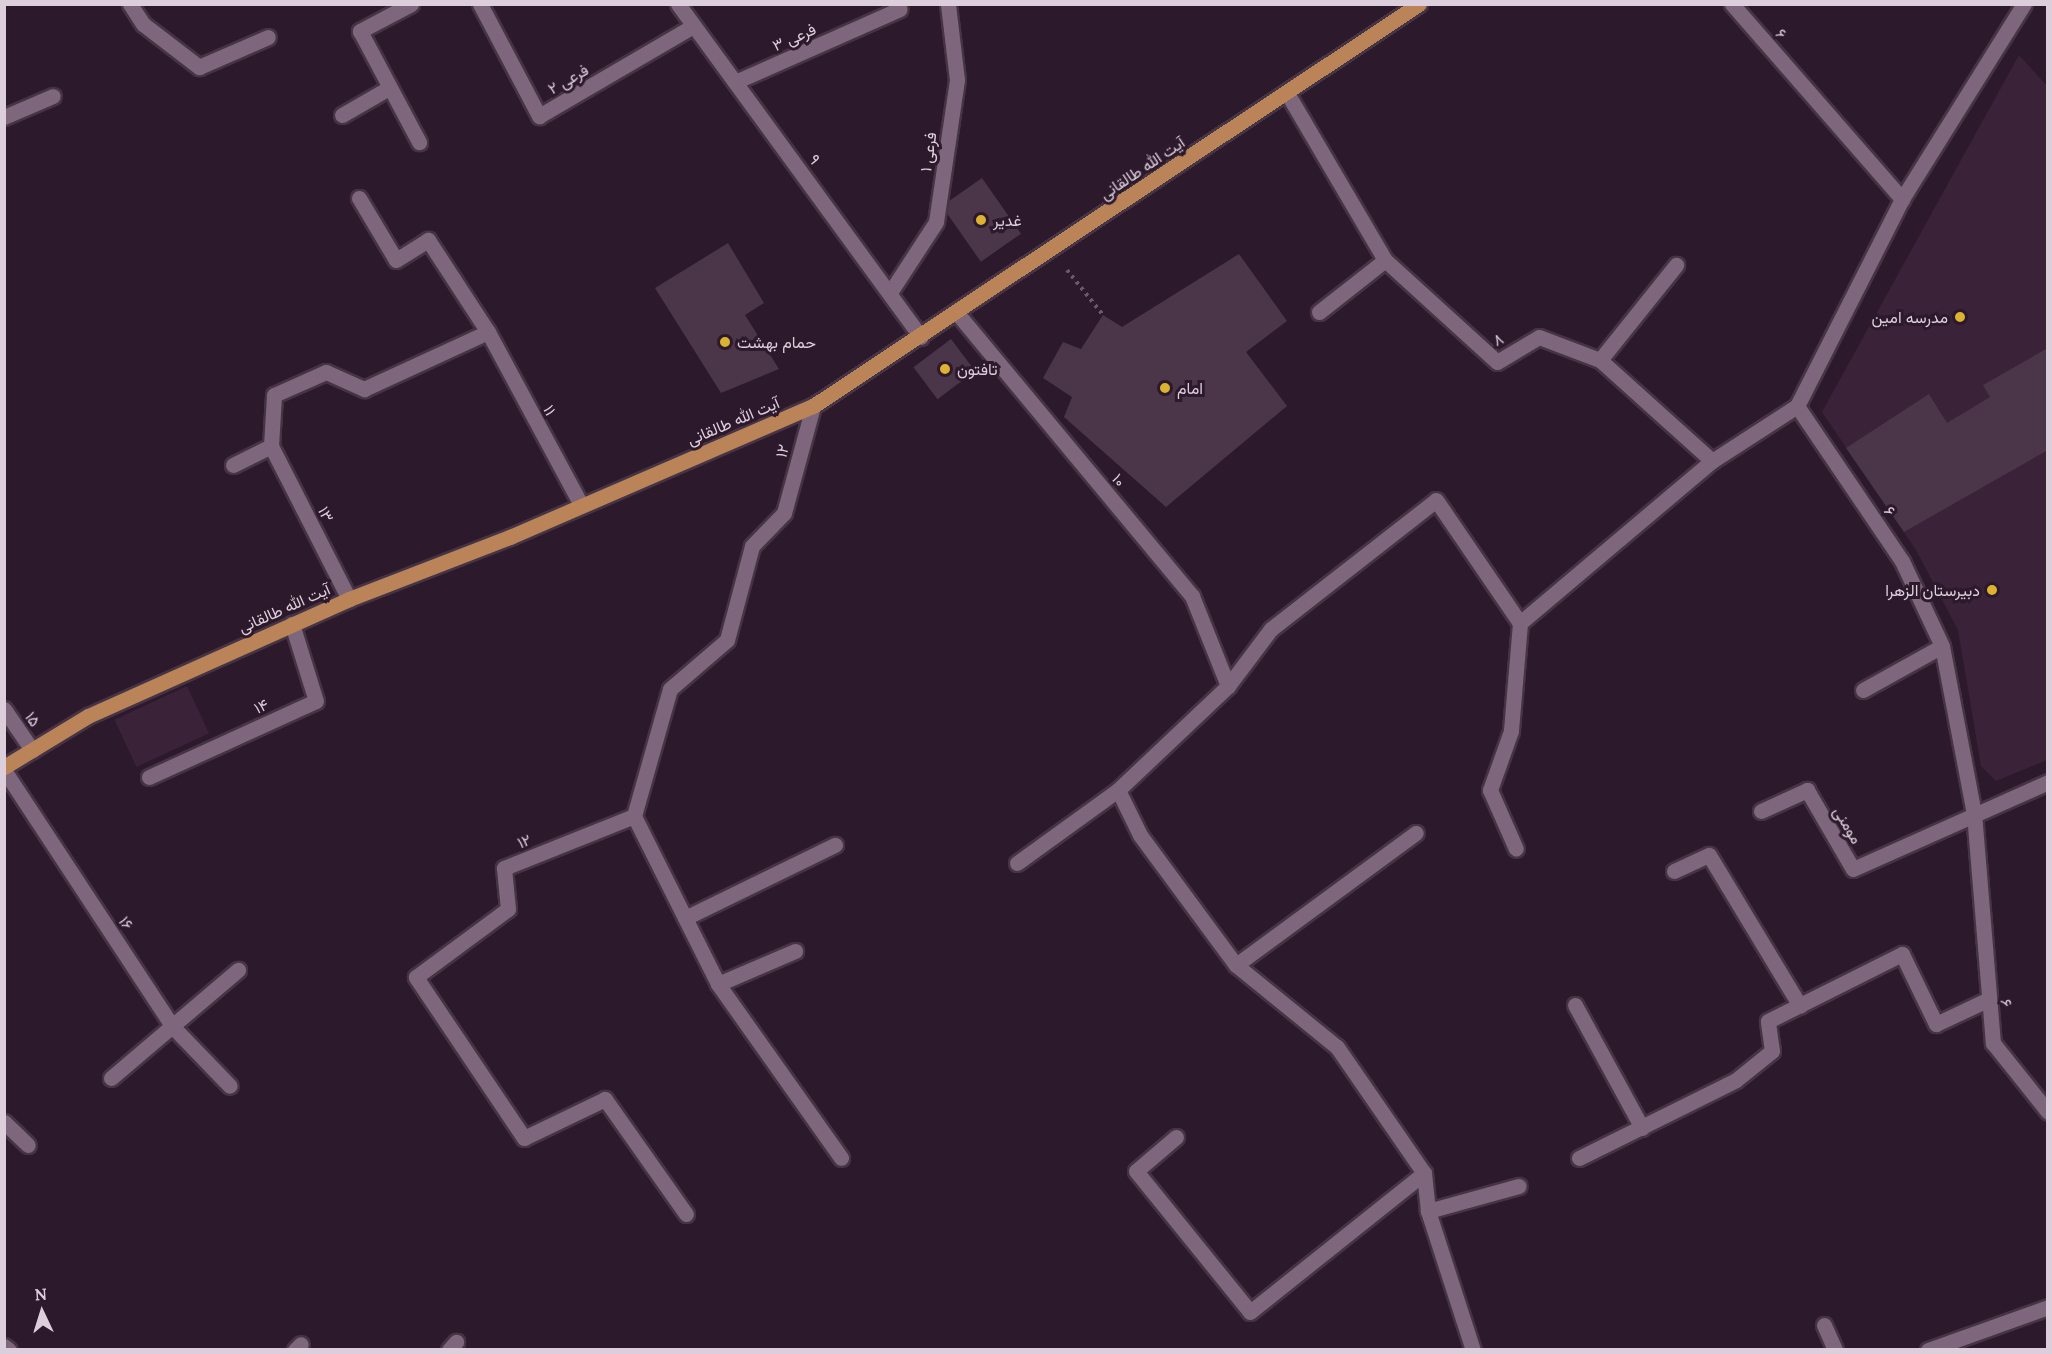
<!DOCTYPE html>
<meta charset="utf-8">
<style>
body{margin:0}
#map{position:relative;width:2052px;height:1354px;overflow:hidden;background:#2d192c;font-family:Lora,Vazirmatn,serif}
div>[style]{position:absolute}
.built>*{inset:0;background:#3a2239;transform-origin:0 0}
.building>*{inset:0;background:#4b3549;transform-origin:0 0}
.path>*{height:4px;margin-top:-2px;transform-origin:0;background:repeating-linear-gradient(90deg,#6c5a6b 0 3px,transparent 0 7.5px)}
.roads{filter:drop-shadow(2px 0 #453444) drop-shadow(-2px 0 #453444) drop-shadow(0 2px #453444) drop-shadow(0 -2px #453444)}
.minor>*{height:15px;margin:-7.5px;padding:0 7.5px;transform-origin:7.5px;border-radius:7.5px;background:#7e667c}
.major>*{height:15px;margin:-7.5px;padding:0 7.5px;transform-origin:7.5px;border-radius:7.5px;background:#bb8358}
.dots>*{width:16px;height:16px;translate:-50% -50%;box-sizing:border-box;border:3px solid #2d192c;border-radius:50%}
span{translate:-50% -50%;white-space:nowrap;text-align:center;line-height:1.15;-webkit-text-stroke:6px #2d192c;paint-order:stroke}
.street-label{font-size:16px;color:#dccedb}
.poi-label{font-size:16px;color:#dccedb}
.left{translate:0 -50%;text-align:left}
.right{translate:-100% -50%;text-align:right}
.frame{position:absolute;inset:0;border:6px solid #dccedb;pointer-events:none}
.north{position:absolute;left:12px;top:1282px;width:60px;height:60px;-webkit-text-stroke:4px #2d192c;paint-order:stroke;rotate:356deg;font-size:16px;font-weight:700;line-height:24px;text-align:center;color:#dccedb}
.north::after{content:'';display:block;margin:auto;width:21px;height:27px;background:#dccedb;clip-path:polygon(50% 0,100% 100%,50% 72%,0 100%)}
</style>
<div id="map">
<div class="built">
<i style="clip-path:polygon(2019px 55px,2048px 87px,2047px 760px,1996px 781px,1981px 766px,1958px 630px,1916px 550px,1822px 412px)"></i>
<i style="left:187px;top:686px;width:52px;height:80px;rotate:65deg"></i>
</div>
<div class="building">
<i style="left:982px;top:178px;width:68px;height:49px;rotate:55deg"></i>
<i style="clip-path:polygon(728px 243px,764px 303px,745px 315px,779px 369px,721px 393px,655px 288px)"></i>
<i style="clip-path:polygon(1239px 254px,1287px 321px,1246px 352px,1287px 406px,1166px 507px,1064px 417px,1072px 397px,1043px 378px,1063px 342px,1081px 349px,1103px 315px,1122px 327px)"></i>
<i style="left:951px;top:339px;width:40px;height:47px;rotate:53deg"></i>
<i style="clip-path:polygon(2048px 348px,2048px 450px,1904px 532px,1846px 448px,1929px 394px,1947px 423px,1990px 397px,1983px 385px)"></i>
</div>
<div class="path">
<i style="left:1067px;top:270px;width:58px;rotate:51.3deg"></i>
</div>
<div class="roads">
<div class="minor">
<i style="left:130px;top:4px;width:24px;rotate:57deg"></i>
<i style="left:143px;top:24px;width:71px;rotate:37.5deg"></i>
<i style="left:199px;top:67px;width:75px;rotate:-23.5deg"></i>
<i style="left:411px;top:4px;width:58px;rotate:152.1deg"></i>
<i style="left:360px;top:31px;width:126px;rotate:62deg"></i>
<i style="left:480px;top:4px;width:127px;rotate:62.2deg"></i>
<i style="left:539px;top:116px;width:178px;rotate:-30.3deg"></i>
<i style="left:678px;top:4px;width:412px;rotate:53.9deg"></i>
<i style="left:1732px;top:4px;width:259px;rotate:48.9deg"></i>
<i style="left:735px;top:82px;width:180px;rotate:-23.9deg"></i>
<i style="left:1287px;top:93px;width:194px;rotate:59.6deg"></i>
<i style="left:1385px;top:260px;width:151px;rotate:42.3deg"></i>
<i style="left:1497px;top:362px;width:49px;rotate:-30.8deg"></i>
<i style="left:1539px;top:337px;width:65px;rotate:20.7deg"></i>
<i style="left:1600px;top:360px;width:151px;rotate:42deg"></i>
<i style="left:1712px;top:461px;width:101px;rotate:-32.9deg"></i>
<i style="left:342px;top:115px;width:54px;rotate:-29.9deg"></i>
<i style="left:4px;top:117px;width:53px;rotate:-23.2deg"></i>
<i style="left:359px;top:198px;width:72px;rotate:59.2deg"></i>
<i style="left:396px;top:260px;width:38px;rotate:-32deg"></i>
<i style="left:428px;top:240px;width:110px;rotate:56.9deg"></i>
<i style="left:488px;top:332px;width:196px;rotate:61.7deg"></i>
<i style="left:891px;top:291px;width:82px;rotate:-56.9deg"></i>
<i style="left:936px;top:222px;width:144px;rotate:-81.6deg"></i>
<i style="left:957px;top:80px;width:77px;rotate:-96.8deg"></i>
<i style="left:1319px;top:312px;width:84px;rotate:-38.2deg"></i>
<i style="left:957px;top:313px;width:368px;rotate:50.3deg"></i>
<i style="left:1192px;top:596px;width:97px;rotate:68.2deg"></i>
<i style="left:1600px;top:360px;width:122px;rotate:-51.3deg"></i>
<i style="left:1797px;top:406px;width:187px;rotate:55.9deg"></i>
<i style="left:1902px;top:561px;width:94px;rotate:64.8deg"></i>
<i style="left:1942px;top:646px;width:170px;rotate:79.2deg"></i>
<i style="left:1974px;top:813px;width:231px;rotate:85.3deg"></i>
<i style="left:1993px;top:1043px;width:88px;rotate:51.4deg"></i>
<i style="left:1797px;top:406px;width:232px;rotate:-63.1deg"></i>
<i style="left:1902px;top:199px;width:230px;rotate:-58deg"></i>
<i style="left:271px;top:446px;width:172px;rotate:63deg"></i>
<i style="left:233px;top:465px;width:42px;rotate:-26.6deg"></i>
<i style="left:271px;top:446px;width:51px;rotate:-86.6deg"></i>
<i style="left:274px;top:395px;width:57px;rotate:-23.9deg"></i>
<i style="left:326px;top:372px;width:42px;rotate:24.1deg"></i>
<i style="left:364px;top:389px;width:136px;rotate:-24.7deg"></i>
<i style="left:1520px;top:623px;width:251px;rotate:-40.2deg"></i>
<i style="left:1863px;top:690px;width:90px;rotate:-29.1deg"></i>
<i style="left:4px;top:709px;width:50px;rotate:55.7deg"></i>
<i style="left:4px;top:770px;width:306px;rotate:56.7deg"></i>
<i style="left:172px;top:1026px;width:83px;rotate:46deg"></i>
<i style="left:149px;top:777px;width:183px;rotate:-24.5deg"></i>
<i style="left:316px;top:701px;width:81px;rotate:-107.3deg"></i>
<i style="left:1118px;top:790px;width:50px;rotate:63.9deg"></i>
<i style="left:1140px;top:835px;width:162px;rotate:53.6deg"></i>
<i style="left:1236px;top:965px;width:130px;rotate:39.1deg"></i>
<i style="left:1337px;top:1047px;width:153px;rotate:55.4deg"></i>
<i style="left:1424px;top:1173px;width:38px;rotate:84deg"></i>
<i style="left:1428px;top:1211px;width:146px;rotate:72.1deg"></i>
<i style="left:1761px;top:811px;width:51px;rotate:-24.5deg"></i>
<i style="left:1807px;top:790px;width:91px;rotate:59.8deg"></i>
<i style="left:1853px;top:869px;width:214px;rotate:-24deg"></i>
<i style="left:634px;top:816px;width:188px;rotate:63.4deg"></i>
<i style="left:718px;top:984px;width:213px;rotate:54.7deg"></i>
<i style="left:1017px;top:863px;width:125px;rotate:-35.9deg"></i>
<i style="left:1118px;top:790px;width:151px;rotate:-43.4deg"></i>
<i style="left:1228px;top:686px;width:71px;rotate:-53deg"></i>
<i style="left:1271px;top:629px;width:209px;rotate:-38deg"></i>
<i style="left:1436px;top:500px;width:149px;rotate:55.7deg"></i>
<i style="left:1520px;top:623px;width:108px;rotate:94.8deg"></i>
<i style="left:1511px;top:731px;width:63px;rotate:109.6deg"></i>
<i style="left:1490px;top:790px;width:64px;rotate:66.2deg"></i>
<i style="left:1674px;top:871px;width:38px;rotate:-25deg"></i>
<i style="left:1709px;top:855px;width:176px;rotate:58.9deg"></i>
<i style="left:685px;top:918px;width:167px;rotate:-26deg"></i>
<i style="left:1236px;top:965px;width:223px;rotate:-36.3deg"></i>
<i style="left:718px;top:984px;width:84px;rotate:-23.2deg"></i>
<i style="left:1575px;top:1005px;width:140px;rotate:61.4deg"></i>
<i style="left:111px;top:1078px;width:167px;rotate:-40.4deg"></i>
<i style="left:4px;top:1122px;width:33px;rotate:44deg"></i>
<i style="left:1176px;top:1137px;width:52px;rotate:139.6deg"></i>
<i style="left:1136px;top:1171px;width:181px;rotate:51deg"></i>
<i style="left:1250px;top:1312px;width:223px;rotate:-38.6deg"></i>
<i style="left:1579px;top:1158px;width:175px;rotate:-26.4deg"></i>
<i style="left:1736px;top:1080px;width:46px;rotate:-38.9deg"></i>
<i style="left:1772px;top:1051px;width:30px;rotate:-98deg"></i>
<i style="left:1768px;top:1021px;width:150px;rotate:-26.6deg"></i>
<i style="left:1902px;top:954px;width:78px;rotate:64.1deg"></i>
<i style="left:1936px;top:1024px;width:56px;rotate:-25.2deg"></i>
<i style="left:1428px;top:1211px;width:94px;rotate:-15.4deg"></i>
<i style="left:686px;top:1214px;width:141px;rotate:-125.2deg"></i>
<i style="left:605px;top:1099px;width:90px;rotate:154.3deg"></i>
<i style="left:524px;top:1138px;width:194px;rotate:-123.9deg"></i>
<i style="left:416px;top:977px;width:114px;rotate:-36.5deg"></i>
<i style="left:508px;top:909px;width:41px;rotate:-95.6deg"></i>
<i style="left:504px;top:868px;width:140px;rotate:-21.8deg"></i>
<i style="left:634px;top:816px;width:132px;rotate:-74.2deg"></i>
<i style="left:670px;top:689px;width:75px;rotate:-40.7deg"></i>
<i style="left:727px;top:640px;width:97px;rotate:-75.1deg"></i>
<i style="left:752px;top:546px;width:46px;rotate:-45.9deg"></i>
<i style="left:784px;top:513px;width:111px;rotate:-74.8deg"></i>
<i style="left:1824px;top:1325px;width:27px;rotate:66deg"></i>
<i style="left:4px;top:1346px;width:6px;rotate:39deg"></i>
<i style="left:295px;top:1350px;width:8px;rotate:-45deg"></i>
<i style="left:449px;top:1350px;width:11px;rotate:-49deg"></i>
<i style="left:1928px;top:1350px;width:127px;rotate:-19.7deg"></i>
</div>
<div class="major">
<i style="left:4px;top:767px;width:98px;rotate:-31.3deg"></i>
<i style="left:88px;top:716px;width:286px;rotate:-24.1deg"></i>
<i style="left:349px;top:599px;width:173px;rotate:-21.1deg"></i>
<i style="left:510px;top:537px;width:330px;rotate:-23.4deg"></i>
<i style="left:813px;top:406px;width:727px;rotate:-33.56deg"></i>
</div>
</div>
<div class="dots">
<i style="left:981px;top:220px;background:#ddb233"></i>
<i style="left:1960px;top:317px;background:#ddb233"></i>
<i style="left:725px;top:342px;background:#ddb233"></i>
<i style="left:945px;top:369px;background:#ddb233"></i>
<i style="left:1165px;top:388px;background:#ddb233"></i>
<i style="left:1992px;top:590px;background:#ddb233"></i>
</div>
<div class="street-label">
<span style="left:1781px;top:34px;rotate:49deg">۶</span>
<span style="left:794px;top:37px;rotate:-24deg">فرعی ۳</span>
<span style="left:568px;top:79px;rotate:-30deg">فرعی ۲</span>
<span style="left:928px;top:152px;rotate:-82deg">فرعی ۱</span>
<span style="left:815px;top:159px;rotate:53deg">۹</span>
<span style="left:1142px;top:168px;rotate:-34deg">آیت الله طالقانی</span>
<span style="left:1498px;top:339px;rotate:-26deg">۸</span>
<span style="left:550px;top:410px;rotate:62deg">۱۱</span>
<span style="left:733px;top:421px;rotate:-23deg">آیت الله طالقانی</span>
<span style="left:782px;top:451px;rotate:-75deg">۱۲</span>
<span style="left:1119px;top:480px;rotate:50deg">۱۰</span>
<span style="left:1890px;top:511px;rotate:56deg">۶</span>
<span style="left:326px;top:514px;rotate:63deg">۱۳</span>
<span style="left:284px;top:608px;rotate:-24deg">آیت الله طالقانی</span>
<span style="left:261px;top:706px;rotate:-25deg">۱۴</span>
<span style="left:33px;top:719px;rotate:56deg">۱۵</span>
<span style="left:1848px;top:825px;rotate:60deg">مومنی</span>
<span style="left:524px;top:841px;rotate:-22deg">۱۲</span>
<span style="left:126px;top:923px;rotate:57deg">۱۶</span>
<span style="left:2006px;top:1003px;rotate:83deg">۶</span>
</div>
<div class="poi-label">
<span class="left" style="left:993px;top:220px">غدیر</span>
<span class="right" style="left:1948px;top:317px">مدرسه امین</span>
<span class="left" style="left:737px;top:342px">حمام بهشت</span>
<span class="left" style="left:957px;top:369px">تافتون</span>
<span class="left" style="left:1177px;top:388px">امام</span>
<span class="right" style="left:1980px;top:590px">دبیرستان الزهرا</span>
</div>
<div class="frame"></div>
<div class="north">N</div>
</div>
